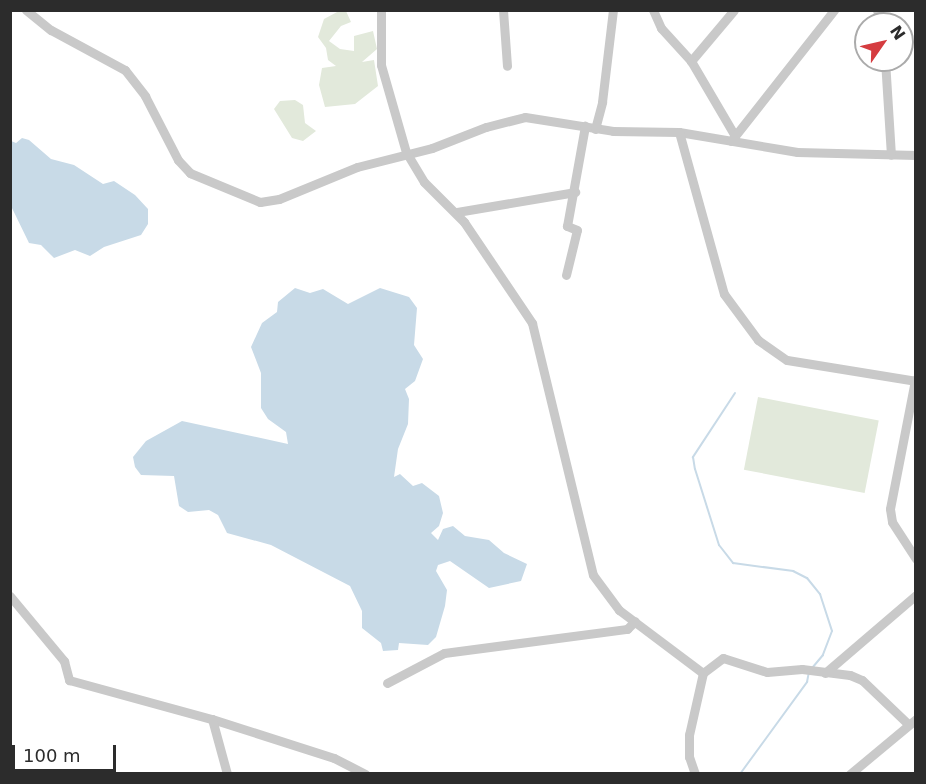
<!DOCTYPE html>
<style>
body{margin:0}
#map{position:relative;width:926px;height:784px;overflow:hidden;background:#fff;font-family:"DejaVu Sans",sans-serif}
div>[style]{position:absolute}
.green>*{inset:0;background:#e2e9db;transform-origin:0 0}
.water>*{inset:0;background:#c8dae7}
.stream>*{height:2px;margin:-1px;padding:0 1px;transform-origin:1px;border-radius:1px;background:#c8dae7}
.minor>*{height:9px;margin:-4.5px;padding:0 4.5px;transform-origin:4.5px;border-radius:4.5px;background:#c9c9c9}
span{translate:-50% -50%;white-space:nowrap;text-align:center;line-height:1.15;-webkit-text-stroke:6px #fff;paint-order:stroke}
.frame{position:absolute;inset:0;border:12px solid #2c2c2c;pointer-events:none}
.north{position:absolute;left:854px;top:12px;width:60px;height:60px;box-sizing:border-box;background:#fff;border:2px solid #ababab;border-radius:50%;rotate:56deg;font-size:16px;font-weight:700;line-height:24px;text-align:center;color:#2c2c2c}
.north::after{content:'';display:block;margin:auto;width:21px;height:27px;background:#d53c40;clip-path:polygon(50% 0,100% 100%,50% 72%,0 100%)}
.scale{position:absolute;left:12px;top:745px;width:104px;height:27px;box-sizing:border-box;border:3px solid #2c2c2c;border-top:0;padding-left:8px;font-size:18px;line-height:21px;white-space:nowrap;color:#2c2c2c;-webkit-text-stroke:4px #fff;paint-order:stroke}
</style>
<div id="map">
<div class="green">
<i style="clip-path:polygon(339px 11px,346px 11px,351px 22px,341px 26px,329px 41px,340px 49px,354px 51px,354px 36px,373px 31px,377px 49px,362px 62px,374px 60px,378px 86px,355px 104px,325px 107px,319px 85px,322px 68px,336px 66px,328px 60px,326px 48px,318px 37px,324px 19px)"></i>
<i style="clip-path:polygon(295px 100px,303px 105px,305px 123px,316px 131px,303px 141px,292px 138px,274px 109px,280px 101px)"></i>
<i style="left:758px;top:397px;width:123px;height:74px;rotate:11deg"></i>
</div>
<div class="water">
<i style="clip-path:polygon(22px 138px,29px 140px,51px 159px,74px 165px,103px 184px,114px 181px,135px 195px,148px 209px,148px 224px,141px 235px,104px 247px,90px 256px,75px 250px,54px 258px,41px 245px,29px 243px,11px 206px,11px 141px,16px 143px)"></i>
<i style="clip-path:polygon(295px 288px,310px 293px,323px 289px,348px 304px,380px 288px,409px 297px,417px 308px,414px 345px,423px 359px,415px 381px,405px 389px,409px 399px,408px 424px,398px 449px,394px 477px,400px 474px,413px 486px,422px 483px,439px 496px,443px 513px,439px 526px,431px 533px,438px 540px,443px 529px,453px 526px,465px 536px,489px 540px,504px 553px,527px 564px,521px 581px,489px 588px,450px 561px,438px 565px,436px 571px,447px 590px,445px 606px,436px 637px,428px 645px,399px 643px,398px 650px,383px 651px,381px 643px,362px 628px,362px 611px,350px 586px,271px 545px,227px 533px,218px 515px,209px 510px,188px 512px,179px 506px,174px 476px,141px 475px,135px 467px,133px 457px,146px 441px,182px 421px,288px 444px,286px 432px,268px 419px,261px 408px,261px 373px,251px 347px,262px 323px,277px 312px,278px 302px)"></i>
</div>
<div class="stream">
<i style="left:735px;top:393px;width:77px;rotate:123.3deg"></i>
<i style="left:693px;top:457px;width:12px;rotate:81deg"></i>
<i style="left:695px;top:469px;width:80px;rotate:72.5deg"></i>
<i style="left:719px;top:545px;width:23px;rotate:52deg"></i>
<i style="left:733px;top:563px;width:61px;rotate:7.6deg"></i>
<i style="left:793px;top:571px;width:16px;rotate:27deg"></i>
<i style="left:807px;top:578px;width:21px;rotate:51deg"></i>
<i style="left:820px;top:594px;width:39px;rotate:72deg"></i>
<i style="left:832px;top:631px;width:26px;rotate:111deg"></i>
<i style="left:823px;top:655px;width:16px;rotate:130deg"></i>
<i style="left:740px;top:774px;width:114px;rotate:-53.9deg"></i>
<i style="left:807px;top:682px;width:10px;rotate:-79deg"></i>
</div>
<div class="minor">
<i style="left:26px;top:10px;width:32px;rotate:39deg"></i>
<i style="left:51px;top:30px;width:84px;rotate:28.4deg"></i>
<i style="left:125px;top:70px;width:33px;rotate:52deg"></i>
<i style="left:145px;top:96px;width:72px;rotate:62.7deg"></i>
<i style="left:178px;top:160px;width:18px;rotate:47deg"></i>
<i style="left:190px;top:173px;width:76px;rotate:22.5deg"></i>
<i style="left:260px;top:202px;width:19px;rotate:-9deg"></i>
<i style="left:279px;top:199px;width:84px;rotate:-22.3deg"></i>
<i style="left:357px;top:167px;width:77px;rotate:-14.2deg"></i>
<i style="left:432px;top:148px;width:58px;rotate:-21.3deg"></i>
<i style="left:486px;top:127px;width:40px;rotate:-14.4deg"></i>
<i style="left:525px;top:117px;width:89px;rotate:9deg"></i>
<i style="left:613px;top:131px;width:66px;rotate:0.9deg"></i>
<i style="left:679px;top:132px;width:120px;rotate:9.6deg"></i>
<i style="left:797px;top:152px;width:119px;rotate:1.4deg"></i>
<i style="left:381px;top:10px;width:55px;rotate:90deg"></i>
<i style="left:381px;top:65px;width:91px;rotate:74deg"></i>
<i style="left:406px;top:152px;width:35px;rotate:59deg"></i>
<i style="left:424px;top:182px;width:57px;rotate:45deg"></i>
<i style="left:464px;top:222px;width:122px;rotate:56deg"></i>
<i style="left:532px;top:323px;width:259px;rotate:76.4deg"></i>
<i style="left:593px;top:575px;width:44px;rotate:53.4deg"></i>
<i style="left:619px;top:610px;width:105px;rotate:36.9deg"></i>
<i style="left:503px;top:10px;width:56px;rotate:85.9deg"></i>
<i style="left:653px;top:10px;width:20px;rotate:66deg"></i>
<i style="left:661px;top:28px;width:45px;rotate:47.7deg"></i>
<i style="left:734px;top:10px;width:67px;rotate:130.1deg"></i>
<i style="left:691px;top:61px;width:87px;rotate:59.6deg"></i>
<i style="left:877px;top:10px;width:15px;rotate:74deg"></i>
<i style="left:885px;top:60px;width:95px;rotate:86.4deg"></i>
<i style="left:595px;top:129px;width:28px;rotate:-75deg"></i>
<i style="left:602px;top:102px;width:93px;rotate:-83.2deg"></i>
<i style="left:679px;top:132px;width:168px;rotate:74.5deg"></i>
<i style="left:724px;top:294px;width:57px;rotate:53.5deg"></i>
<i style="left:758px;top:340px;width:35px;rotate:35deg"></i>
<i style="left:787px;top:360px;width:131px;rotate:9.2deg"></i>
<i style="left:731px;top:141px;width:167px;rotate:-51.8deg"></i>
<i style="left:457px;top:212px;width:120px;rotate:-9.6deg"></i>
<i style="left:566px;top:275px;width:46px;rotate:-76.3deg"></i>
<i style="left:577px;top:230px;width:11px;rotate:-158deg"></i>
<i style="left:567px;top:226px;width:102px;rotate:-79.8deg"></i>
<i style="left:915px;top:380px;width:131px;rotate:101deg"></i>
<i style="left:890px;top:509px;width:13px;rotate:81deg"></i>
<i style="left:892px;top:522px;width:44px;rotate:57deg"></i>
<i style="left:10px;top:596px;width:85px;rotate:50.3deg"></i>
<i style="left:64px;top:661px;width:20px;rotate:75deg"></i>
<i style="left:69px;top:680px;width:148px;rotate:15.3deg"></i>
<i style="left:212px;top:719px;width:128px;rotate:17.7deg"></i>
<i style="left:334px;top:758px;width:35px;rotate:27deg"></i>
<i style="left:825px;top:673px;width:120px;rotate:-40.6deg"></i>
<i style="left:387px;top:683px;width:64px;rotate:-27.8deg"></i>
<i style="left:444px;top:653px;width:185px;rotate:-7.5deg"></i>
<i style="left:627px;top:629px;width:11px;rotate:-45deg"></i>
<i style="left:212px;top:719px;width:57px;rotate:74.7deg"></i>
<i style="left:695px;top:774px;width:18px;rotate:-109deg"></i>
<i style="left:689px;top:757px;width:22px;rotate:-90deg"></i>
<i style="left:689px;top:735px;width:64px;rotate:-77.3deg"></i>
<i style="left:703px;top:673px;width:25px;rotate:-37deg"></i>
<i style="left:723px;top:658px;width:46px;rotate:17.7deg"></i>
<i style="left:767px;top:672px;width:35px;rotate:-5deg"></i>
<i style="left:802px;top:669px;width:48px;rotate:7.1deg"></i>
<i style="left:850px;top:675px;width:13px;rotate:23deg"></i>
<i style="left:862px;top:680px;width:64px;rotate:43.7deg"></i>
<i style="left:850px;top:774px;width:86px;rotate:-39.8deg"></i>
</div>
<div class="frame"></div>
<div class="north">N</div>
<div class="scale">100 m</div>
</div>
